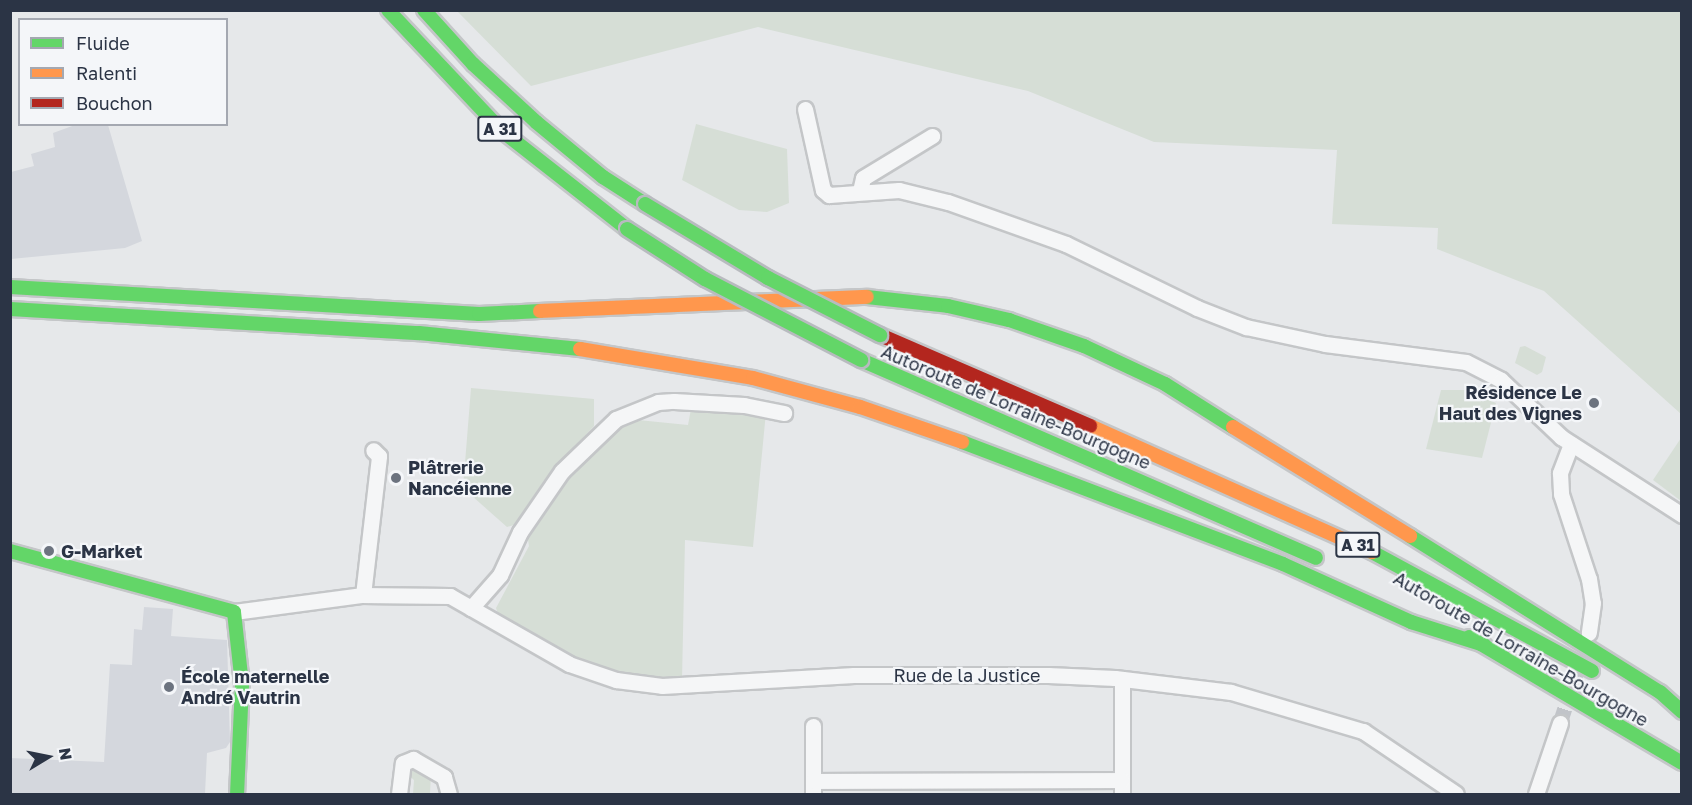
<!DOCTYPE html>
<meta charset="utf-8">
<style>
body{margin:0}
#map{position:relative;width:1692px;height:805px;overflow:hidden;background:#e6e8ea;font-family:"Golos Text",sans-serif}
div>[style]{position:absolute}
.built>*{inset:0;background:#d4d7dd}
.green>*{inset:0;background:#d6ded6}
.street-tunnel>*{height:15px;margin-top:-7.5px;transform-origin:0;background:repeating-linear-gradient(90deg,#c1c4c9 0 15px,transparent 0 23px)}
.roads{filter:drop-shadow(2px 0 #c4c6c8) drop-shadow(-2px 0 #c4c6c8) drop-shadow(0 2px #c4c6c8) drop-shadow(0 -2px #c4c6c8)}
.street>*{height:15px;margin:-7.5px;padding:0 7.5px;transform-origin:7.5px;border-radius:7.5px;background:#f5f6f7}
.fast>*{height:14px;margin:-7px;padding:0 7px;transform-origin:7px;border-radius:7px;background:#63d668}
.slow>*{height:14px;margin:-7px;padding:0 7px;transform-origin:7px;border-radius:7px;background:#ff974d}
.jam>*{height:14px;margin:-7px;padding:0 7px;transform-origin:7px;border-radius:7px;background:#b3261e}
.bridges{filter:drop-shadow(2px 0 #b8bbbf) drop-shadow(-2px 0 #b8bbbf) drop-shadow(0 2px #b8bbbf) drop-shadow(0 -2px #b8bbbf)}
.fast-bridge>*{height:14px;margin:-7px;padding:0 7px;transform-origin:7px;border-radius:7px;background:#63d668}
.dots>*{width:16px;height:16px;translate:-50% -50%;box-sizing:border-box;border:3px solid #f4f6f9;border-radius:50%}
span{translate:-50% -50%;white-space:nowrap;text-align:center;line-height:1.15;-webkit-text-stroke:4.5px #f4f6f9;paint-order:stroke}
.shield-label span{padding:2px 4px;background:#f4f6f9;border:2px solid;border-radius:4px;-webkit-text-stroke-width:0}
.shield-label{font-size:16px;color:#2b3445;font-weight:700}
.poi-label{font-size:18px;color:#2b3445;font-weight:700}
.right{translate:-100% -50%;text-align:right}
.left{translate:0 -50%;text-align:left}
.street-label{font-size:18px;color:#2b3445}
.frame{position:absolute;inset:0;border:12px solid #2b3445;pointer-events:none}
.legend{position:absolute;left:18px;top:18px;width:210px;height:108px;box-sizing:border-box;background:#f4f6f9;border:2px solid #a4a8b1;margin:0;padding:8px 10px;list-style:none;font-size:18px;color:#2b3445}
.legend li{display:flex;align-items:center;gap:12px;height:30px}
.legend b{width:30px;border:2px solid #a4a8b1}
.north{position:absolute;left:18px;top:727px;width:60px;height:60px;-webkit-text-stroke:4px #f4f6f9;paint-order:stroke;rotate:80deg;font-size:16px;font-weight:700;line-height:24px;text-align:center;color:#2b3445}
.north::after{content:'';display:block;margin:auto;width:21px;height:27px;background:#2b3445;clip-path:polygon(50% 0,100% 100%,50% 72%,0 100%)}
</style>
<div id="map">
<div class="built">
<i style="clip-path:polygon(75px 125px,108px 125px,142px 241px,125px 248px,11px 259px,11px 172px,34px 166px,31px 154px,55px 147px,53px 133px)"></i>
<i style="clip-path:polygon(144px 607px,173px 609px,171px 636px,227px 640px,230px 742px,226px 748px,207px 753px,205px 794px,11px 794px,10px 758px,104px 762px,110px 664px,132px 665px,134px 629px,142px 630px)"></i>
</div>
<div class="green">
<i style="clip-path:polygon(457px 11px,1681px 11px,1681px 414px,1544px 291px,1437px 249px,1438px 228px,1332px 224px,1337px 150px,1154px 142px,1028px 91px,758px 27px,531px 86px)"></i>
<i style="clip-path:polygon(696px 124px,787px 149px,789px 203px,767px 212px,739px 210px,682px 180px)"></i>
<i style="clip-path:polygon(1525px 346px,1546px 357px,1542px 372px,1537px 375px,1515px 363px,1520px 347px)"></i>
<i style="clip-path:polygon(471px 388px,594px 399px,594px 426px,550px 473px,517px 524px,507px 527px,463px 488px)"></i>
<i style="clip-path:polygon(1441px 390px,1465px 390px,1496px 403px,1482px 458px,1426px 449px)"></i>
<i style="clip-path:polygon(691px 409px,766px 412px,753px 547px,685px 540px,682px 680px,628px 676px,561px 655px,499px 617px,496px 608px,529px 546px,527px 533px,565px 475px,572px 474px,587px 450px,628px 419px,688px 425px)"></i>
<i style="clip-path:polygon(1681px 438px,1681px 501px,1653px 480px)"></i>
<i style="clip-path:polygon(407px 766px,431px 773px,430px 794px,413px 794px,414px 780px,408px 775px)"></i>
</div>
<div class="street-tunnel">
<i style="left:1560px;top:723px;width:67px;rotate:-71.8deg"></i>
</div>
<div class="roads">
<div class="street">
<i style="left:805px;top:109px;width:83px;rotate:77.5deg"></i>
<i style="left:823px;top:190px;width:8px;rotate:40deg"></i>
<i style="left:829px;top:195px;width:70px;rotate:-4.1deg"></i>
<i style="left:899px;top:190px;width:50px;rotate:13.8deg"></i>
<i style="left:948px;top:202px;width:125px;rotate:19.6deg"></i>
<i style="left:1066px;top:244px;width:146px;rotate:26deg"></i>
<i style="left:1197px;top:308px;width:53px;rotate:21.2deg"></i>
<i style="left:1246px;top:327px;width:81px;rotate:12.1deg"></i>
<i style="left:1325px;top:344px;width:142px;rotate:7.3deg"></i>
<i style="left:1466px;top:362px;width:39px;rotate:27deg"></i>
<i style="left:1501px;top:380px;width:83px;rotate:43.5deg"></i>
<i style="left:1561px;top:437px;width:144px;rotate:32.8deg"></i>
<i style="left:860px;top:191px;width:13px;rotate:-77deg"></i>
<i style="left:863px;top:178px;width:81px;rotate:-31.3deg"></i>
<i style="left:1571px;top:444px;width:31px;rotate:111deg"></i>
<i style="left:1560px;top:473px;width:21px;rotate:87deg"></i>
<i style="left:1561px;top:494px;width:89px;rotate:71.8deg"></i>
<i style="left:1589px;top:579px;width:24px;rotate:81deg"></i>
<i style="left:1593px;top:603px;width:30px;rotate:98deg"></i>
<i style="left:363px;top:595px;width:140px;rotate:-83.4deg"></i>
<i style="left:379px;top:456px;width:8px;rotate:-135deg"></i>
<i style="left:471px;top:608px;width:44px;rotate:-48.7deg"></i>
<i style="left:500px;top:575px;width:47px;rotate:-65.1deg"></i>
<i style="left:520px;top:532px;width:74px;rotate:-55.5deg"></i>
<i style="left:562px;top:471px;width:75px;rotate:-43.9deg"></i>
<i style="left:616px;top:419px;width:45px;rotate:-22deg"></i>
<i style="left:658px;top:402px;width:16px;rotate:-4deg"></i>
<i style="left:674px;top:401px;width:70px;rotate:3.3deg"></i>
<i style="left:744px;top:405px;width:41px;rotate:11.3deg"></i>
<i style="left:234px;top:612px;width:128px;rotate:-7.6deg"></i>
<i style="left:361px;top:595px;width:89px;rotate:0.6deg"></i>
<i style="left:450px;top:596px;width:137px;rotate:29.7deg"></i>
<i style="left:569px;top:664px;width:50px;rotate:18.8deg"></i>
<i style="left:616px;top:680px;width:46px;rotate:7.4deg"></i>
<i style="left:662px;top:686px;width:192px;rotate:-3.3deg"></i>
<i style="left:854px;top:675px;width:194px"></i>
<i style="left:1048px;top:675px;width:67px;rotate:2.6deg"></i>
<i style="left:1115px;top:678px;width:117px;rotate:6.9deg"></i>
<i style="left:1231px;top:692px;width:138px;rotate:16.5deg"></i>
<i style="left:1363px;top:731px;width:112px;rotate:34.1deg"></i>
<i style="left:1122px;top:679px;width:115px;rotate:90deg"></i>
<i style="left:813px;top:726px;width:68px;rotate:90deg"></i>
<i style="left:813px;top:781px;width:309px;rotate:-0.2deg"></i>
<i style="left:399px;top:794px;width:31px;rotate:-83deg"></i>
<i style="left:403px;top:763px;width:11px;rotate:-22deg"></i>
<i style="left:413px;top:759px;width:36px;rotate:30deg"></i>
<i style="left:444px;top:777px;width:18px;rotate:74deg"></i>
<i style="left:1536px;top:794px;width:75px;rotate:-71.3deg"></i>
</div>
<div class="fast">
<i style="left:388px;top:10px;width:166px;rotate:46.7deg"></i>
<i style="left:502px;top:131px;width:159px;rotate:38.1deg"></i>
<i style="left:424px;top:10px;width:73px;rotate:47.8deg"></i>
<i style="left:473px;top:64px;width:86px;rotate:42.6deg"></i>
<i style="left:536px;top:122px;width:87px;rotate:39.4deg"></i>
<i style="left:603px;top:177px;width:50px;rotate:32.7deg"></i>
<i style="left:10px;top:287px;width:470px;rotate:3.3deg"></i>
<i style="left:479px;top:314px;width:61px;rotate:-2.8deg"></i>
<i style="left:867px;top:297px;width:81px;rotate:6.3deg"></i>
<i style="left:948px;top:306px;width:63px;rotate:12.9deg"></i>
<i style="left:1009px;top:320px;width:79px;rotate:19.1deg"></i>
<i style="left:1084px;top:346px;width:89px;rotate:25.1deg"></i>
<i style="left:1165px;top:384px;width:80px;rotate:32.3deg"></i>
<i style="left:10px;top:309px;width:410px;rotate:3.4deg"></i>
<i style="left:419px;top:333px;width:162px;rotate:5.7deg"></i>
<i style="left:861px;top:360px;width:496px;rotate:23.5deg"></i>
<i style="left:962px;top:442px;width:343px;rotate:20.8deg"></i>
<i style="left:1283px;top:564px;width:141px;rotate:24.4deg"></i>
<i style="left:1411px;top:622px;width:77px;rotate:17.5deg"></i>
<i style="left:1410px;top:536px;width:295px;rotate:32deg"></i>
<i style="left:1660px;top:692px;width:30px;rotate:42deg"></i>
<i style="left:10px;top:551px;width:232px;rotate:15.2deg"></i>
<i style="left:234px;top:612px;width:73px;rotate:83.7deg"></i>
<i style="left:242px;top:685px;width:109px;rotate:92.6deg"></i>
<i style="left:1372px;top:552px;width:250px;rotate:28.4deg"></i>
<i style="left:1469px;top:637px;width:247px;rotate:30.6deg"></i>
</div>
<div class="slow">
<i style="left:540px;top:311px;width:327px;rotate:-2.5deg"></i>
<i style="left:580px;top:349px;width:175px;rotate:9.5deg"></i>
<i style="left:753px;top:378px;width:111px;rotate:15.2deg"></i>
<i style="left:860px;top:407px;width:108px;rotate:18.9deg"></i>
<i style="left:1090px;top:426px;width:309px;rotate:24.1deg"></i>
<i style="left:1233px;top:427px;width:208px;rotate:31.6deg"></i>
</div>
<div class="jam">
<i style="left:880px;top:335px;width:229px;rotate:23.4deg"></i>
</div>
</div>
<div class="bridges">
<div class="fast-bridge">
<i style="left:645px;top:204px;width:144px;rotate:31deg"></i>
<i style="left:768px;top:278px;width:126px;rotate:27deg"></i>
<i style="left:627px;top:229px;width:93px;rotate:32.7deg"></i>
<i style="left:705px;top:279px;width:176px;rotate:27.4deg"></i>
</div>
</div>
<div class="dots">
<i style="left:1594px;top:403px;background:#6c737f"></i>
<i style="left:396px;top:478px;background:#6c737f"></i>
<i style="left:49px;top:551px;background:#6c737f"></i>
<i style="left:169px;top:687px;background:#6c737f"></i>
</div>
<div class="shield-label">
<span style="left:500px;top:129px">A 31</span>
<span style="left:1358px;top:545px">A 31</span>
</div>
<div class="poi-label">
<span class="right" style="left:1582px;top:403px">Résidence Le<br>Haut des Vignes</span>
<span class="left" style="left:408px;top:478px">Plâtrerie<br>Nancéienne</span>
<span class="left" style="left:61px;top:551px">G-Market</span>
<span class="left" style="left:181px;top:687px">École maternelle<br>André Vautrin</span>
</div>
<div class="street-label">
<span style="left:1016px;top:407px;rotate:23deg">Autoroute de Lorraine-Bourgogne</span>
<span style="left:1521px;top:649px;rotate:30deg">Autoroute de Lorraine-Bourgogne</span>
<span style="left:967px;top:675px">Rue de la Justice</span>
</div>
<div class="frame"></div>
<ul class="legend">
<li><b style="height:8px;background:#63d668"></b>Fluide</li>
<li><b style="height:8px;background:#ff974d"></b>Ralenti</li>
<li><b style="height:8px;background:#b3261e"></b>Bouchon</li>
</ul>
<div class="north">N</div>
</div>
